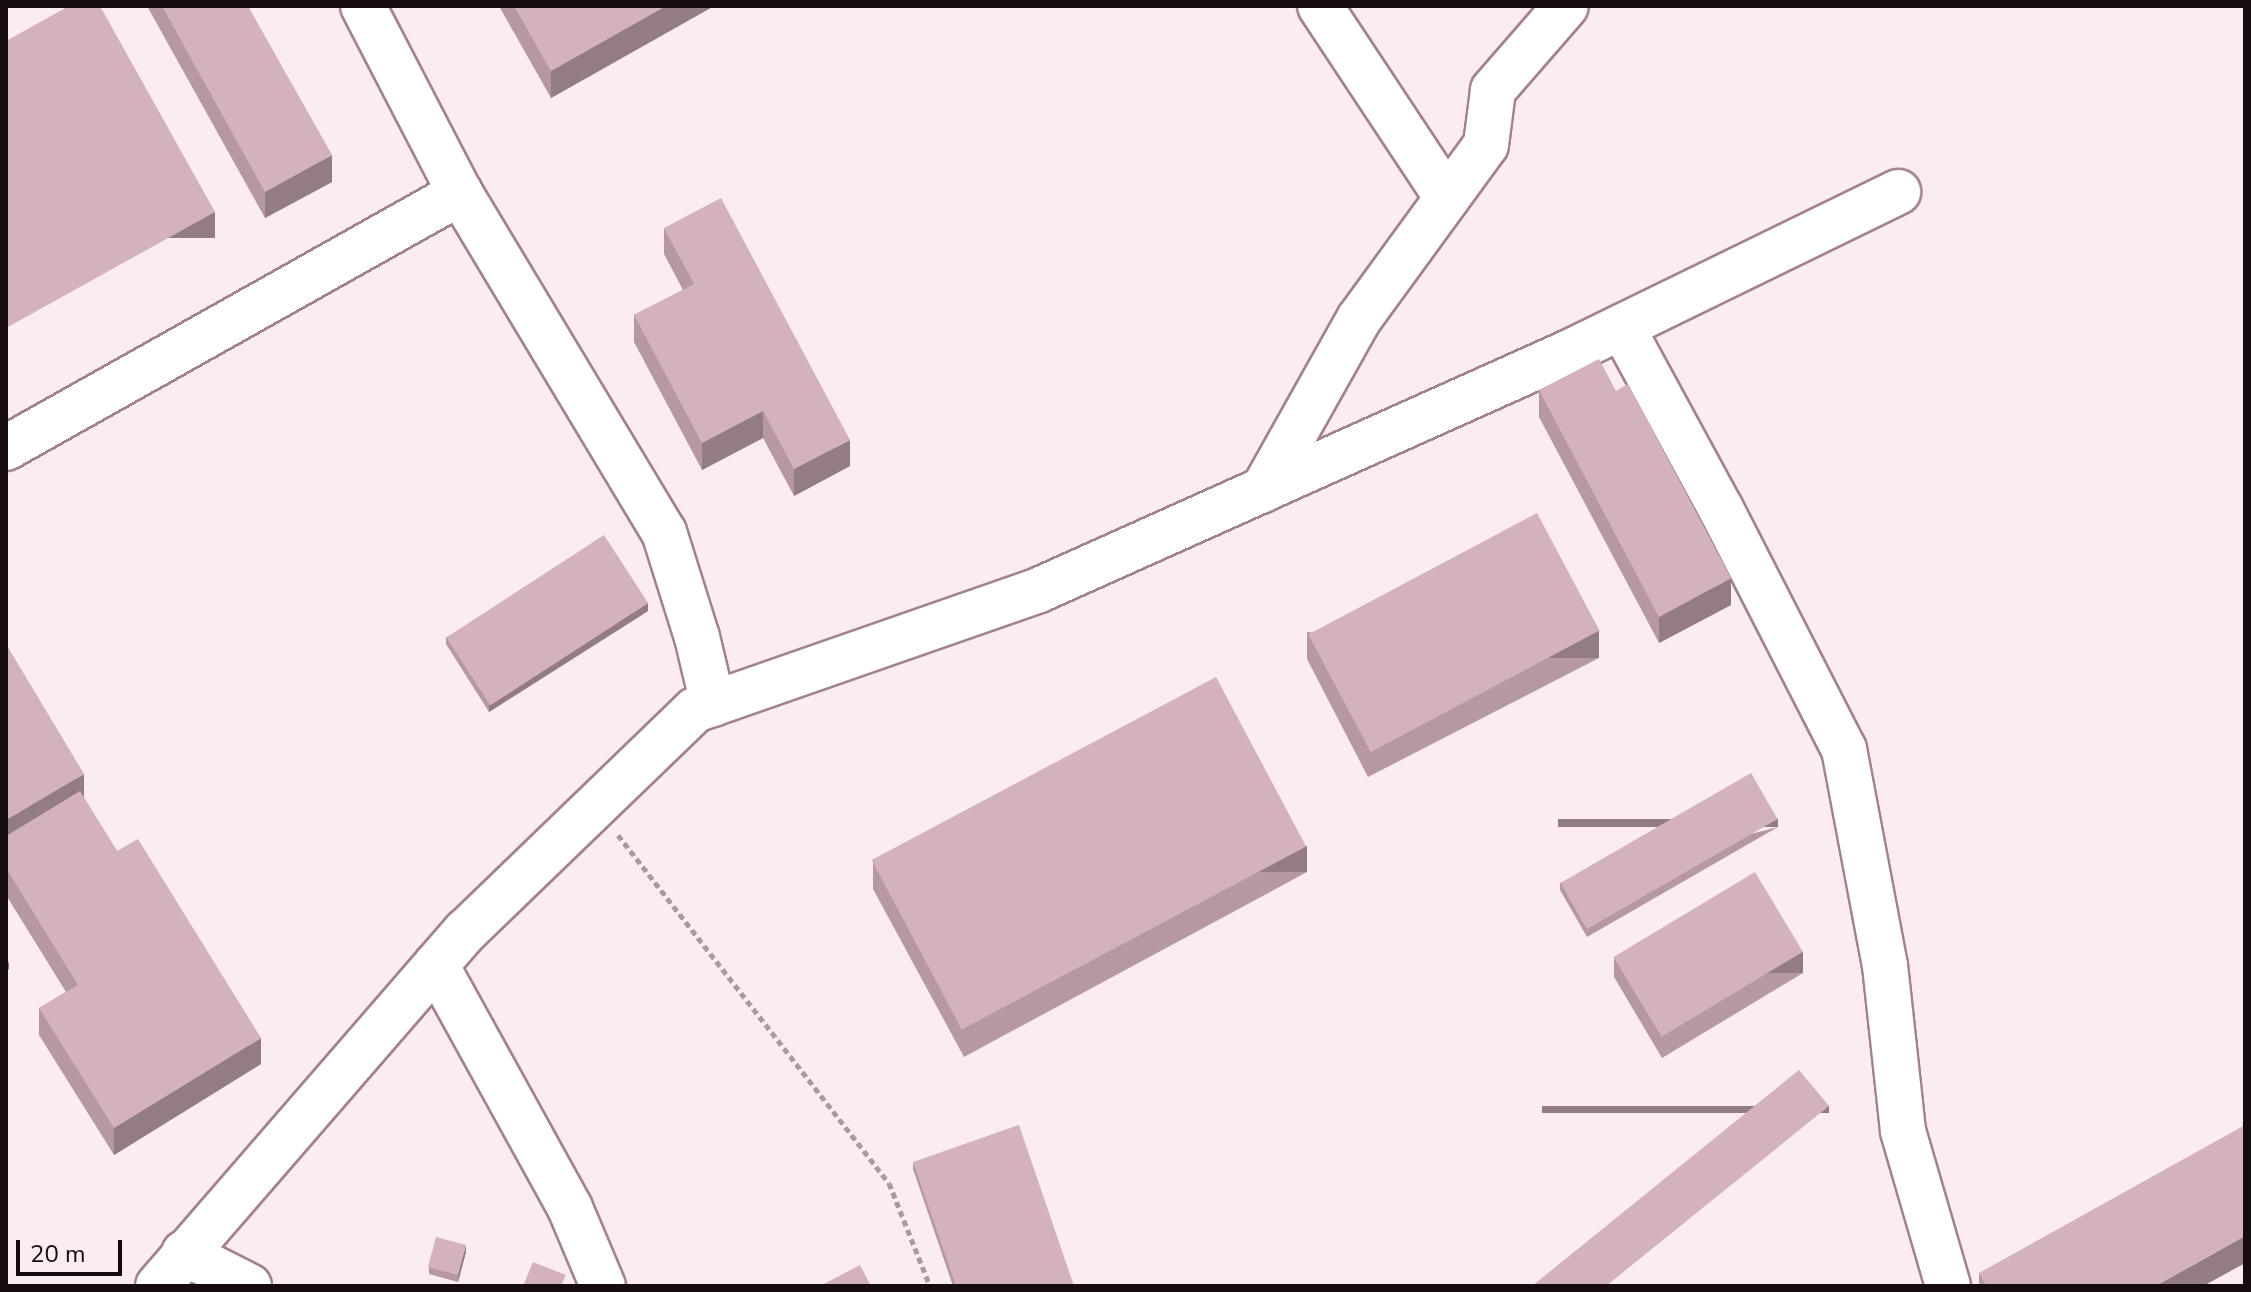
<!DOCTYPE html>
<style>
body{margin:0}
#map{position:relative;width:2251px;height:1292px;overflow:hidden;background:#fbecf1;font-family:"Nunito Sans",sans-serif}
div>[style]{position:absolute}
.path>*{height:5px;margin-top:-2.5px;transform-origin:0;background:repeating-linear-gradient(90deg,#a89b9f 0 6px,transparent 0 10px)}
.roads{filter:drop-shadow(2px 0 #a2828e) drop-shadow(-2px 0 #a2828e) drop-shadow(0 2px #a2828e) drop-shadow(0 -2px #a2828e)}
.minor>*{height:44px;margin:-22px;padding:0 22px;transform-origin:22px;border-radius:22px;background:#fff}
.wall>*{inset:0;background:#b698a4}
.shaded-wall>*{inset:0;background:#947c86;transform-origin:0 0}
.building>*{inset:0;background:#d4b1bf;transform-origin:0 0}
span{translate:-50% -50%;white-space:nowrap;text-align:center;line-height:1.15;-webkit-text-stroke:7px #fbecf1;paint-order:stroke}
.frame{position:absolute;inset:0;border:8px solid #160b0f;pointer-events:none}
.scale{position:absolute;left:16px;top:1240px;width:106px;height:36px;box-sizing:border-box;border:4px solid #160b0f;border-top:0;padding-left:10px;font-size:24px;line-height:28px;white-space:nowrap;color:#160b0f;-webkit-text-stroke:6px #fbecf1;paint-order:stroke}
</style>
<div id="map">
<div class="path">
<i style="left:618px;top:835px;width:441px;rotate:52.1deg"></i>
<i style="left:889px;top:1183px;width:111px;rotate:68.3deg"></i>
</div>
<div class="roads">
<div class="minor">
<i style="left:363px;top:6px;width:211px;rotate:62.6deg"></i>
<i style="left:1320px;top:6px;width:230px;rotate:56.5deg"></i>
<i style="left:1622px;top:327px;width:207px;rotate:61.5deg"></i>
<i style="left:1721px;top:509px;width:270px;rotate:62.9deg"></i>
<i style="left:1844px;top:749px;width:220px;rotate:79.3deg"></i>
<i style="left:1885px;top:965px;width:167px;rotate:83.8deg"></i>
<i style="left:1903px;top:1131px;width:161px;rotate:73.8deg"></i>
<i style="left:6px;top:448px;width:521px;rotate:-29.32deg"></i>
<i style="left:460px;top:193px;width:396px;rotate:59deg"></i>
<i style="left:664px;top:532px;width:110px;rotate:72.6deg"></i>
<i style="left:697px;top:637px;width:69px;rotate:76.6deg"></i>
<i style="left:1263px;top:490px;width:196px;rotate:-60.7deg"></i>
<i style="left:1359px;top:319px;width:215px;rotate:-53.9deg"></i>
<i style="left:1486px;top:145px;width:55px;rotate:-82.7deg"></i>
<i style="left:1493px;top:90px;width:111px;rotate:-49deg"></i>
<i style="left:436px;top:965px;width:277px;rotate:61.1deg"></i>
<i style="left:570px;top:1208px;width:85px;rotate:67.1deg"></i>
<i style="left:184px;top:1253px;width:73px;rotate:26.9deg"></i>
<i style="left:158px;top:1286px;width:470px;rotate:-49.1deg"></i>
<i style="left:466px;top:931px;width:318px;rotate:-44deg"></i>
<i style="left:695px;top:710px;width:364px;rotate:-19.2deg"></i>
<i style="left:1039px;top:590px;width:584px;rotate:-24.15deg"></i>
<i style="left:1572px;top:351px;width:363px;rotate:-26deg"></i>
</div>
</div>
<div class="wall">
<i style="clip-path:polygon(147px 6px,248px 6px,332px 182px,265px 218px)"></i>
<i style="clip-path:polygon(499px 6px,714px 6px,551px 98px)"></i>
<i style="clip-path:polygon(664px 228px,850px 466px,794px 496px,763px 438px,702px 470px,634px 342px,634px 315px,683px 290px,664px 254px)"></i>
<i style="clip-path:polygon(1539px 390px,1731px 605px,1659px 643px,1539px 417px)"></i>
<i style="clip-path:polygon(648px 611px,489px 712px,446px 644px,446px 637px)"></i>
<i style="clip-path:polygon(1307px 632px,1599px 658px,1368px 777px,1307px 659px)"></i>
<i style="clip-path:polygon(6px 644px,84px 798px,117px 851px,261px 1064px,114px 1155px,39px 1035px,39px 1008px,66px 992px,6px 895px)"></i>
<i style="clip-path:polygon(1778px 827px,1587px 937px,1560px 890px,1560px 883px)"></i>
<i style="clip-path:polygon(873px 862px,1307px 872px,964px 1057px,873px 889px)"></i>
<i style="clip-path:polygon(1614px 957px,1803px 973px,1662px 1058px,1614px 977px)"></i>
<i style="clip-path:polygon(913px 1162px,1074px 1286px,953px 1286px,913px 1169px)"></i>
<i style="clip-path:polygon(466px 1252px,458px 1282px,429px 1274px,429px 1267px)"></i>
<i style="clip-path:polygon(2245px 1263px,2203px 1286px,1979px 1286px,1979px 1273px)"></i>
</div>
<div class="shaded-wall">
<i style="clip-path:polygon(666px 6px,714px 6px,551px 98px,551px 71px)"></i>
<i style="clip-path:polygon(332px 155px,332px 182px,265px 218px,265px 192px)"></i>
<i style="left:215px;top:212px;width:26px;height:239px;rotate:90deg"></i>
<i style="clip-path:polygon(763px 411px,763px 438px,702px 470px,702px 443px)"></i>
<i style="clip-path:polygon(850px 440px,850px 466px,794px 496px,794px 469px)"></i>
<i style="clip-path:polygon(1731px 578px,1731px 605px,1659px 643px,1659px 617px)"></i>
<i style="clip-path:polygon(648px 603px,648px 611px,489px 712px,489px 705px)"></i>
<i style="left:1599px;top:631px;width:27px;height:260px;rotate:90deg"></i>
<i style="clip-path:polygon(84px 774px,84px 801px,6px 847px,6px 820px)"></i>
<i style="left:1778px;top:819px;width:8px;height:220px;rotate:90deg"></i>
<i style="left:1307px;top:846px;width:26px;height:389px;rotate:90deg"></i>
<i style="left:1803px;top:952px;width:21px;height:165px;rotate:90deg"></i>
<i style="clip-path:polygon(9px 962px,9px 969px,6px 971px,6px 964px)"></i>
<i style="clip-path:polygon(261px 1038px,261px 1064px,114px 1155px,114px 1128px)"></i>
<i style="left:1829px;top:1106px;width:7px;height:287px;rotate:90deg"></i>
<i style="clip-path:polygon(2245px 1236px,2245px 1263px,2203px 1286px,2156px 1286px)"></i>
<i style="clip-path:polygon(466px 1245px,466px 1252px,458px 1282px,458px 1274px)"></i>
</div>
<div class="building">
<i style="clip-path:polygon(69px 6px,100px 6px,215px 212px,6px 328px,6px 41px)"></i>
<i style="clip-path:polygon(162px 6px,248px 6px,332px 155px,265px 192px)"></i>
<i style="clip-path:polygon(514px 6px,666px 6px,551px 71px)"></i>
<i style="clip-path:polygon(721px 198px,850px 440px,794px 469px,763px 411px,702px 443px,634px 315px,694px 284px,664px 228px)"></i>
<i style="clip-path:polygon(1599px 359px,1616px 391px,1628px 384px,1731px 578px,1659px 617px,1539px 390px)"></i>
<i style="left:1537px;top:513px;width:133px;height:259px;rotate:62deg"></i>
<i style="left:604px;top:535px;width:81px;height:188px;rotate:57deg"></i>
<i style="clip-path:polygon(6px 644px,84px 774px,6px 820px)"></i>
<i style="left:1216px;top:677px;width:192px;height:390px;rotate:62deg"></i>
<i style="left:1751px;top:773px;width:53px;height:220px;rotate:60deg"></i>
<i style="clip-path:polygon(80px 791px,117px 851px,138px 839px,261px 1038px,114px 1128px,39px 1008px,78px 985px,6px 868px,6px 836px)"></i>
<i style="left:1755px;top:872px;width:93px;height:165px;rotate:59deg"></i>
<i style="clip-path:polygon(1799px 1070px,1829px 1106px,1606px 1286px,1532px 1286px)"></i>
<i style="clip-path:polygon(1019px 1125px,1074px 1286px,956px 1286px,913px 1162px)"></i>
<i style="clip-path:polygon(2245px 1125px,2245px 1236px,2156px 1286px,1986px 1286px,1979px 1273px)"></i>
<i style="left:436px;top:1237px;width:31px;height:31px;rotate:15deg"></i>
<i style="clip-path:polygon(533px 1262px,566px 1275px,561px 1286px,523px 1286px)"></i>
<i style="clip-path:polygon(860px 1265px,871px 1286px,820px 1286px)"></i>
</div>
<div class="frame"></div>
<div class="scale">20 m</div>
</div>
